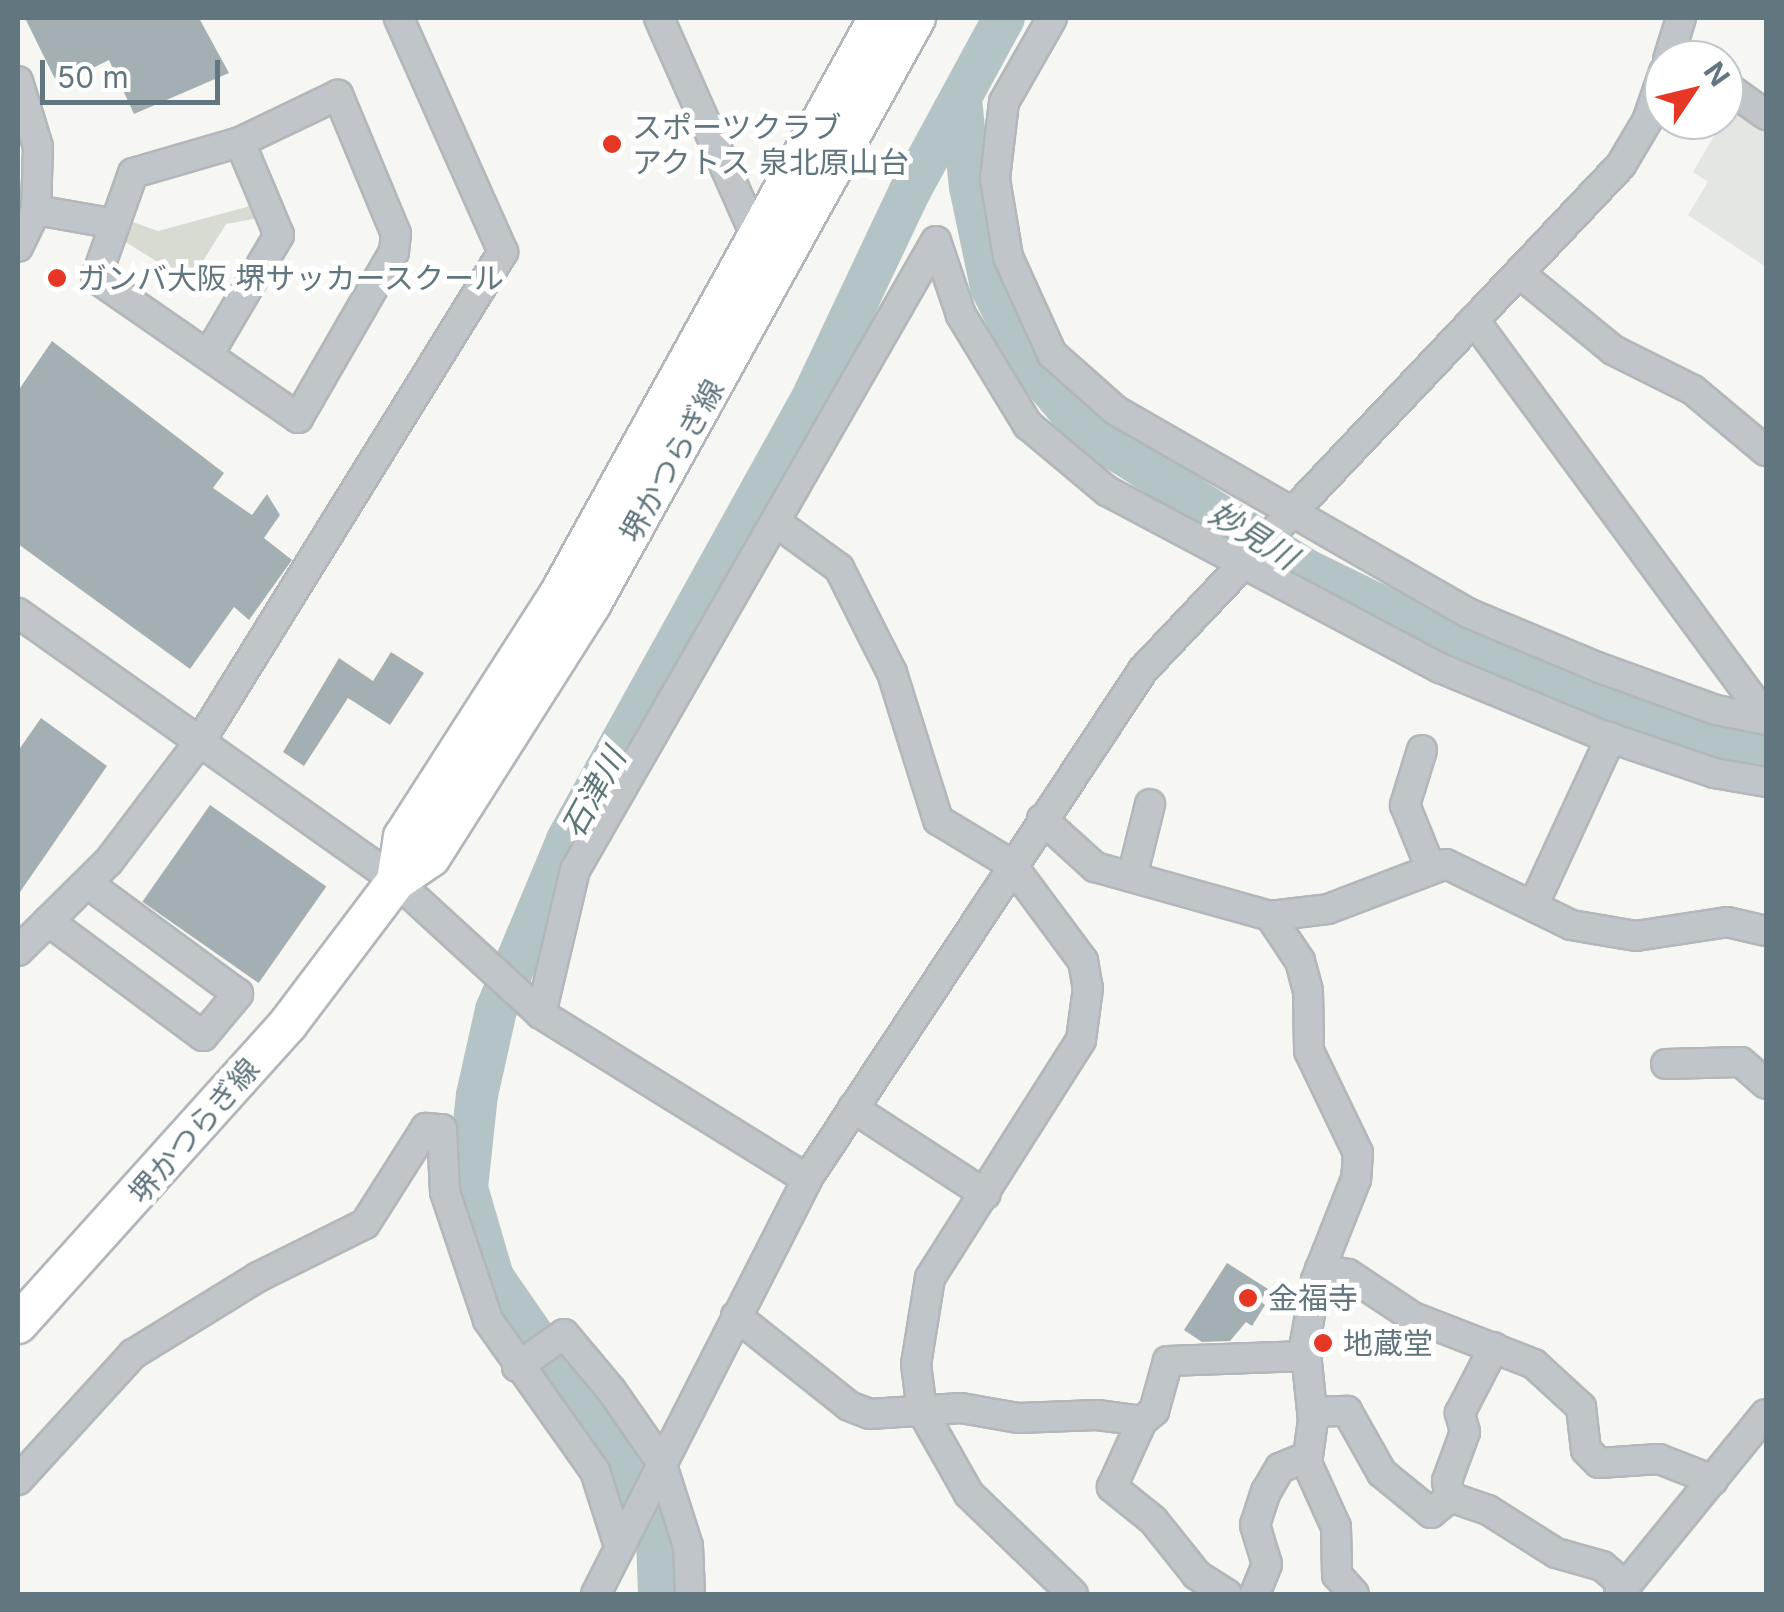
<!DOCTYPE html>
<meta charset="utf-8">
<style>
body{margin:0}
#map{position:relative;width:1784px;height:1612px;overflow:hidden;background:#f6f6f3;font-family:Inter,"Noto Sans JP",sans-serif}
div>[style]{position:absolute}
.built>*{inset:0;background:#e4e6e4}
.green>*{inset:0;background:#d7dbd2}
.river>*{height:42px;margin:-21px;padding:0 21px;transform-origin:21px;border-radius:21px;background:#b4c4c6}
.building>*{inset:0;background:#a4afb3;transform-origin:0 0}
.roads{filter:drop-shadow(2px 0 #b1b7ba) drop-shadow(-2px 0 #b1b7ba) drop-shadow(0 2px #b1b7ba) drop-shadow(0 -2px #b1b7ba)}
.minor>*{height:28px;margin:-14px;padding:0 14px;transform-origin:14px;border-radius:14px;background:#bfc5c8}
.major>*{height:38px;margin:-19px;padding:0 19px;transform-origin:19px;border-radius:19px;background:#fff}
.dots>*{width:28px;height:28px;translate:-50% -50%;box-sizing:border-box;border:5px solid #fff;border-radius:50%}
span{translate:-50% -50%;white-space:nowrap;text-align:center;line-height:1.15;-webkit-text-stroke:10px #fff;paint-order:stroke}
.poi-label{font-size:30px;color:#61767f}
.left{translate:0 -50%;text-align:left}
.street-label{font-size:30px;color:#61767f}
.water-label{font-size:32px;color:#5c767a;font-style:italic}
.frame{position:absolute;inset:0;border:20px solid #61767f;pointer-events:none}
.north{position:absolute;left:1644px;top:40px;width:100px;height:100px;box-sizing:border-box;background:#fff;border:2px solid #c0c8cc;border-radius:50%;rotate:55deg;font-size:28px;font-weight:700;line-height:40px;text-align:center;color:#61767f}
.north::after{content:'';display:block;margin:auto;width:35px;height:45px;background:#e53724;clip-path:polygon(50% 0,100% 100%,50% 72%,0 100%)}
.scale{position:absolute;left:40px;top:60px;width:180px;height:45px;box-sizing:border-box;border:5px solid #61767f;border-top:0;padding-left:12px;font-size:30px;line-height:35px;white-space:nowrap;color:#61767f;-webkit-text-stroke:8px #fff;paint-order:stroke}
</style>
<div id="map">
<div class="built">
<i style="clip-path:polygon(1732px 105px,1766px 125px,1766px 267px,1688px 215px,1708px 182px,1693px 172px)"></i>
</div>
<div class="green">
<i style="clip-path:polygon(254px 205px,259px 218px,226px 224px,190px 282px,124px 241px,130px 221px,158px 231px)"></i>
</div>
<div class="river">
<i style="left:961px;top:99px;width:88px;rotate:84.2deg"></i>
<i style="left:970px;top:187px;width:102px;rotate:78.1deg"></i>
<i style="left:991px;top:287px;width:85px;rotate:63.4deg"></i>
<i style="left:1029px;top:363px;width:89px;rotate:50deg"></i>
<i style="left:1086px;top:431px;width:259px;rotate:32.2deg"></i>
<i style="left:1305px;top:569px;width:109px;rotate:26.1deg"></i>
<i style="left:1403px;top:617px;width:244px;rotate:23.9deg"></i>
<i style="left:1626px;top:716px;width:146px;rotate:15.9deg"></i>
<i style="left:659px;top:1594px;width:54px;rotate:-92.1deg"></i>
<i style="left:657px;top:1540px;width:65px;rotate:-111.8deg"></i>
<i style="left:633px;top:1480px;width:247px;rotate:-124.6deg"></i>
<i style="left:493px;top:1277px;width:93px;rotate:-106.3deg"></i>
<i style="left:467px;top:1188px;width:94px;rotate:-83.9deg"></i>
<i style="left:477px;top:1095px;width:87px;rotate:-77.4deg"></i>
<i style="left:496px;top:1010px;width:184px;rotate:-67.3deg"></i>
<i style="left:567px;top:840px;width:505px;rotate:-61deg"></i>
<i style="left:812px;top:398px;width:229px;rotate:-64.7deg"></i>
<i style="left:910px;top:191px;width:197px;rotate:-61.5deg"></i>
</div>
<div class="building">
<i style="clip-path:polygon(25px 18px,199px 18px,229px 73px,134px 114px,109px 60px,58px 85px)"></i>
<i style="clip-path:polygon(52px 341px,224px 473px,213px 488px,252px 515px,267px 494px,280px 515px,264px 538px,292px 560px,249px 620px,234px 607px,190px 669px,18px 544px,18px 391px)"></i>
<i style="clip-path:polygon(391px 652px,424px 673px,390px 725px,348px 698px,304px 766px,283px 752px,339px 658px,373px 681px)"></i>
<i style="clip-path:polygon(41px 718px,107px 766px,18px 895px,18px 751px)"></i>
<i style="left:210px;top:805px;width:142px;height:118px;rotate:35deg"></i>
<i style="clip-path:polygon(1227px 1263px,1268px 1289px,1260px 1301px,1265px 1305px,1252px 1326px,1246px 1322px,1230px 1341px,1202px 1342px,1184px 1330px)"></i>
</div>
<div class="roads">
<div class="minor">
<i style="left:659px;top:18px;width:240px;rotate:66.1deg"></i>
<i style="left:756px;top:237px;width:14px;rotate:30deg"></i>
<i style="left:1052px;top:18px;width:97px;rotate:119.7deg"></i>
<i style="left:1004px;top:102px;width:78px;rotate:96.7deg"></i>
<i style="left:995px;top:179px;width:79px;rotate:80.5deg"></i>
<i style="left:1008px;top:257px;width:107px;rotate:65.6deg"></i>
<i style="left:1052px;top:354px;width:84px;rotate:41.6deg"></i>
<i style="left:1115px;top:410px;width:407px;rotate:29.9deg"></i>
<i style="left:1468px;top:613px;width:140px;rotate:22.7deg"></i>
<i style="left:1597px;top:667px;width:127px;rotate:19.9deg"></i>
<i style="left:1716px;top:710px;width:51px;rotate:11.3deg"></i>
<i style="left:1668px;top:60px;width:44px;rotate:-72.8deg"></i>
<i style="left:18px;top:81px;width:69px;rotate:73.1deg"></i>
<i style="left:38px;top:147px;width:63px;rotate:91.8deg"></i>
<i style="left:36px;top:210px;width:41px;rotate:115.9deg"></i>
<i style="left:1724px;top:85px;width:52px;rotate:35.5deg"></i>
<i style="left:36px;top:210px;width:80px;rotate:10deg"></i>
<i style="left:115px;top:224px;width:57px;rotate:109.4deg"></i>
<i style="left:96px;top:278px;width:246px;rotate:34.7deg"></i>
<i style="left:298px;top:418px;width:192px;rotate:-60deg"></i>
<i style="left:394px;top:252px;width:18px;rotate:-84deg"></i>
<i style="left:396px;top:234px;width:151px;rotate:-112.6deg"></i>
<i style="left:338px;top:95px;width:109px;rotate:154.4deg"></i>
<i style="left:240px;top:142px;width:111px;rotate:163.8deg"></i>
<i style="left:133px;top:173px;width:54px;rotate:109.4deg"></i>
<i style="left:1519px;top:273px;width:122px;rotate:39.3deg"></i>
<i style="left:1613px;top:350px;width:89px;rotate:26.6deg"></i>
<i style="left:1693px;top:390px;width:95px;rotate:39.9deg"></i>
<i style="left:1474px;top:320px;width:493px;rotate:53.7deg"></i>
<i style="left:210px;top:352px;width:136px;rotate:-59.5deg"></i>
<i style="left:279px;top:235px;width:101px;rotate:-112.8deg"></i>
<i style="left:777px;top:523px;width:77px;rotate:36deg"></i>
<i style="left:839px;top:568px;width:118px;rotate:63.2deg"></i>
<i style="left:892px;top:673px;width:154px;rotate:72.6deg"></i>
<i style="left:938px;top:820px;width:85px;rotate:31.1deg"></i>
<i style="left:1011px;top:864px;width:121px;rotate:53.4deg"></i>
<i style="left:1083px;top:961px;width:27px;rotate:80deg"></i>
<i style="left:1088px;top:988px;width:52px;rotate:97.7deg"></i>
<i style="left:1081px;top:1040px;width:282px;rotate:122.4deg"></i>
<i style="left:930px;top:1278px;width:87px;rotate:99.2deg"></i>
<i style="left:916px;top:1364px;width:47px;rotate:82.7deg"></i>
<i style="left:922px;top:1411px;width:95px;rotate:60.5deg"></i>
<i style="left:969px;top:1494px;width:144px;rotate:43.9deg"></i>
<i style="left:18px;top:613px;width:463px;rotate:35.3deg"></i>
<i style="left:396px;top:881px;width:197px;rotate:42.5deg"></i>
<i style="left:541px;top:1014px;width:313px;rotate:31.8deg"></i>
<i style="left:1422px;top:750px;width:58px;rotate:107.2deg"></i>
<i style="left:1405px;top:805px;width:69px;rotate:67.9deg"></i>
<i style="left:1042px;top:819px;width:72px;rotate:42.2deg"></i>
<i style="left:1095px;top:867px;width:182px;rotate:15.6deg"></i>
<i style="left:1270px;top:916px;width:58px;rotate:-6.9deg"></i>
<i style="left:1328px;top:909px;width:126px;rotate:-20.9deg"></i>
<i style="left:1446px;top:864px;width:139px;rotate:26deg"></i>
<i style="left:1571px;top:925px;width:66px;rotate:9.6deg"></i>
<i style="left:1636px;top:936px;width:92px;rotate:-8.7deg"></i>
<i style="left:1727px;top:922px;width:40px;rotate:13deg"></i>
<i style="left:1132px;top:877px;width:75px;rotate:-76.1deg"></i>
<i style="left:1533px;top:906px;width:186px;rotate:-65.2deg"></i>
<i style="left:1270px;top:916px;width:54px;rotate:56.3deg"></i>
<i style="left:1300px;top:961px;width:31px;rotate:75deg"></i>
<i style="left:1308px;top:991px;width:60px;rotate:89deg"></i>
<i style="left:1309px;top:1051px;width:113px;rotate:64.3deg"></i>
<i style="left:1358px;top:1153px;width:26px;rotate:94deg"></i>
<i style="left:1356px;top:1179px;width:109px;rotate:111.6deg"></i>
<i style="left:1316px;top:1280px;width:64px;rotate:99.9deg"></i>
<i style="left:1305px;top:1343px;width:77px;rotate:84.1deg"></i>
<i style="left:1313px;top:1420px;width:43px;rotate:97.9deg"></i>
<i style="left:1307px;top:1463px;width:70px;rotate:65.6deg"></i>
<i style="left:1336px;top:1527px;width:48px;rotate:88.8deg"></i>
<i style="left:1337px;top:1575px;width:25px;rotate:48deg"></i>
<i style="left:48px;top:921px;width:193px;rotate:36.6deg"></i>
<i style="left:203px;top:1036px;width:55px;rotate:-50.2deg"></i>
<i style="left:238px;top:994px;width:187px;rotate:-143.7deg"></i>
<i style="left:18px;top:951px;width:128px;rotate:-44.7deg"></i>
<i style="left:109px;top:861px;width:152px;rotate:-52.8deg"></i>
<i style="left:201px;top:740px;width:574px;rotate:-58.25deg"></i>
<i style="left:503px;top:252px;width:256px;rotate:-114deg"></i>
<i style="left:541px;top:1014px;width:148px;rotate:-76.7deg"></i>
<i style="left:575px;top:870px;width:725px;rotate:-60.15deg"></i>
<i style="left:936px;top:241px;width:78px;rotate:71.3deg"></i>
<i style="left:961px;top:315px;width:129px;rotate:58.7deg"></i>
<i style="left:1028px;top:425px;width:103px;rotate:39.9deg"></i>
<i style="left:1107px;top:491px;width:377px;rotate:28deg"></i>
<i style="left:1440px;top:668px;width:175px;rotate:22.5deg"></i>
<i style="left:1602px;top:735px;width:118px;rotate:18.7deg"></i>
<i style="left:1714px;top:773px;width:53px;rotate:9.8deg"></i>
<i style="left:1666px;top:1064px;width:75px;rotate:-1.5deg"></i>
<i style="left:1741px;top:1062px;width:33px;rotate:41deg"></i>
<i style="left:853px;top:1108px;width:158px;rotate:33.1deg"></i>
<i style="left:1320px;top:1269px;width:28px;rotate:10deg"></i>
<i style="left:1348px;top:1274px;width:78px;rotate:33.5deg"></i>
<i style="left:1413px;top:1317px;width:130px;rotate:21.2deg"></i>
<i style="left:1534px;top:1364px;width:64px;rotate:42.5deg"></i>
<i style="left:1581px;top:1407px;width:43px;rotate:83.4deg"></i>
<i style="left:1586px;top:1450px;width:18px;rotate:45deg"></i>
<i style="left:1599px;top:1463px;width:60px;rotate:-3.8deg"></i>
<i style="left:1659px;top:1459px;width:58px;rotate:21.3deg"></i>
<i style="left:736px;top:1316px;width:144px;rotate:38.5deg"></i>
<i style="left:849px;top:1406px;width:22px;rotate:21deg"></i>
<i style="left:870px;top:1414px;width:91px;rotate:-3.8deg"></i>
<i style="left:961px;top:1408px;width:58px;rotate:10deg"></i>
<i style="left:1018px;top:1418px;width:79px;rotate:-2.2deg"></i>
<i style="left:1097px;top:1415px;width:45px;rotate:7.6deg"></i>
<i style="left:517px;top:1367px;width:57px;rotate:-35.1deg"></i>
<i style="left:564px;top:1334px;width:73px;rotate:50deg"></i>
<i style="left:611px;top:1390px;width:88px;rotate:55.2deg"></i>
<i style="left:661px;top:1462px;width:88px;rotate:72.2deg"></i>
<i style="left:688px;top:1546px;width:48px;rotate:87.6deg"></i>
<i style="left:1312px;top:1412px;width:35px;rotate:-2deg"></i>
<i style="left:1347px;top:1411px;width:71px;rotate:60.6deg"></i>
<i style="left:1382px;top:1473px;width:63px;rotate:39.2deg"></i>
<i style="left:1431px;top:1513px;width:25px;rotate:-40deg"></i>
<i style="left:1450px;top:1497px;width:40px;rotate:18.9deg"></i>
<i style="left:1488px;top:1510px;width:80px;rotate:32.3deg"></i>
<i style="left:1556px;top:1553px;width:48px;rotate:15.8deg"></i>
<i style="left:1602px;top:1566px;width:31px;rotate:40deg"></i>
<i style="left:18px;top:1480px;width:171px;rotate:-47.6deg"></i>
<i style="left:133px;top:1354px;width:147px;rotate:-31.6deg"></i>
<i style="left:258px;top:1277px;width:119px;rotate:-26.4deg"></i>
<i style="left:365px;top:1224px;width:114px;rotate:-57.6deg"></i>
<i style="left:426px;top:1128px;width:16px;rotate:4deg"></i>
<i style="left:442px;top:1129px;width:63px;rotate:87.3deg"></i>
<i style="left:445px;top:1192px;width:135px;rotate:71.4deg"></i>
<i style="left:488px;top:1320px;width:185px;rotate:54.7deg"></i>
<i style="left:595px;top:1471px;width:79px;rotate:72.3deg"></i>
<i style="left:1450px;top:1497px;width:16px;rotate:-101deg"></i>
<i style="left:1447px;top:1481px;width:52px;rotate:-69.8deg"></i>
<i style="left:1465px;top:1432px;width:20px;rotate:-105deg"></i>
<i style="left:1460px;top:1413px;width:74px;rotate:-62.7deg"></i>
<i style="left:596px;top:1594px;width:466px;rotate:-63deg"></i>
<i style="left:807px;top:1179px;width:610px;rotate:-56.57deg"></i>
<i style="left:1143px;top:670px;width:695px;rotate:-46.57deg"></i>
<i style="left:1621px;top:165px;width:51px;rotate:-59.4deg"></i>
<i style="left:1647px;top:121px;width:52px;rotate:-70.9deg"></i>
<i style="left:1227px;top:1594px;width:36px;rotate:-148deg"></i>
<i style="left:1197px;top:1575px;width:70px;rotate:-128.7deg"></i>
<i style="left:1153px;top:1520px;width:53px;rotate:-141.2deg"></i>
<i style="left:1112px;top:1487px;width:72px;rotate:-65.6deg"></i>
<i style="left:1142px;top:1421px;width:16px;rotate:-40deg"></i>
<i style="left:1154px;top:1411px;width:52px;rotate:-74.4deg"></i>
<i style="left:1168px;top:1361px;width:137px;rotate:-2.1deg"></i>
<i style="left:1255px;top:1594px;width:32px;rotate:-68deg"></i>
<i style="left:1267px;top:1564px;width:41px;rotate:-107.1deg"></i>
<i style="left:1255px;top:1525px;width:35px;rotate:-72deg"></i>
<i style="left:1266px;top:1492px;width:28px;rotate:-60deg"></i>
<i style="left:1280px;top:1468px;width:30px;rotate:-23deg"></i>
<i style="left:1619px;top:1594px;width:232px;rotate:-50.8deg"></i>
</div>
<div class="major">
<i style="left:396px;top:881px;width:45px;rotate:-81deg"></i>
<i style="left:403px;top:837px;width:291px;rotate:-57.3deg"></i>
<i style="left:560px;top:592px;width:656px;rotate:-61.01deg"></i>
<i style="left:18px;top:1324px;width:404px;rotate:-48deg"></i>
<i style="left:288px;top:1024px;width:179px;rotate:-52.9deg"></i>
<i style="left:396px;top:881px;width:42px;rotate:-34.4deg"></i>
<i style="left:431px;top:857px;width:299px;rotate:-57.6deg"></i>
<i style="left:591px;top:605px;width:671px;rotate:-61.03deg"></i>
</div>
</div>
<div class="dots">
<i style="left:612px;top:144px;background:#e53724"></i>
<i style="left:57px;top:278px;background:#e53724"></i>
<i style="left:1248px;top:1298px;background:#e53724"></i>
<i style="left:1323px;top:1343px;background:#e53724"></i>
</div>
<div class="poi-label">
<span class="left" style="left:632px;top:144px">スポーツクラブ<br>アクトス 泉北原山台</span>
<span class="left" style="left:77px;top:278px">ガンバ大阪 堺サッカースクール</span>
<span class="left" style="left:1268px;top:1298px">金福寺</span>
<span class="left" style="left:1343px;top:1343px">地蔵堂</span>
</div>
<div class="street-label">
<span style="left:672px;top:461px;rotate:-61deg">堺かつらぎ線</span>
<span style="left:194px;top:1131px;rotate:-49deg">堺かつらぎ線</span>
</div>
<div class="water-label">
<span style="left:1253px;top:536px;rotate:32deg">妙見川</span>
<span style="left:594px;top:793px;rotate:-61deg">石津川</span>
</div>
<div class="frame"></div>
<div class="north">N</div>
<div class="scale">50 m</div>
</div>
